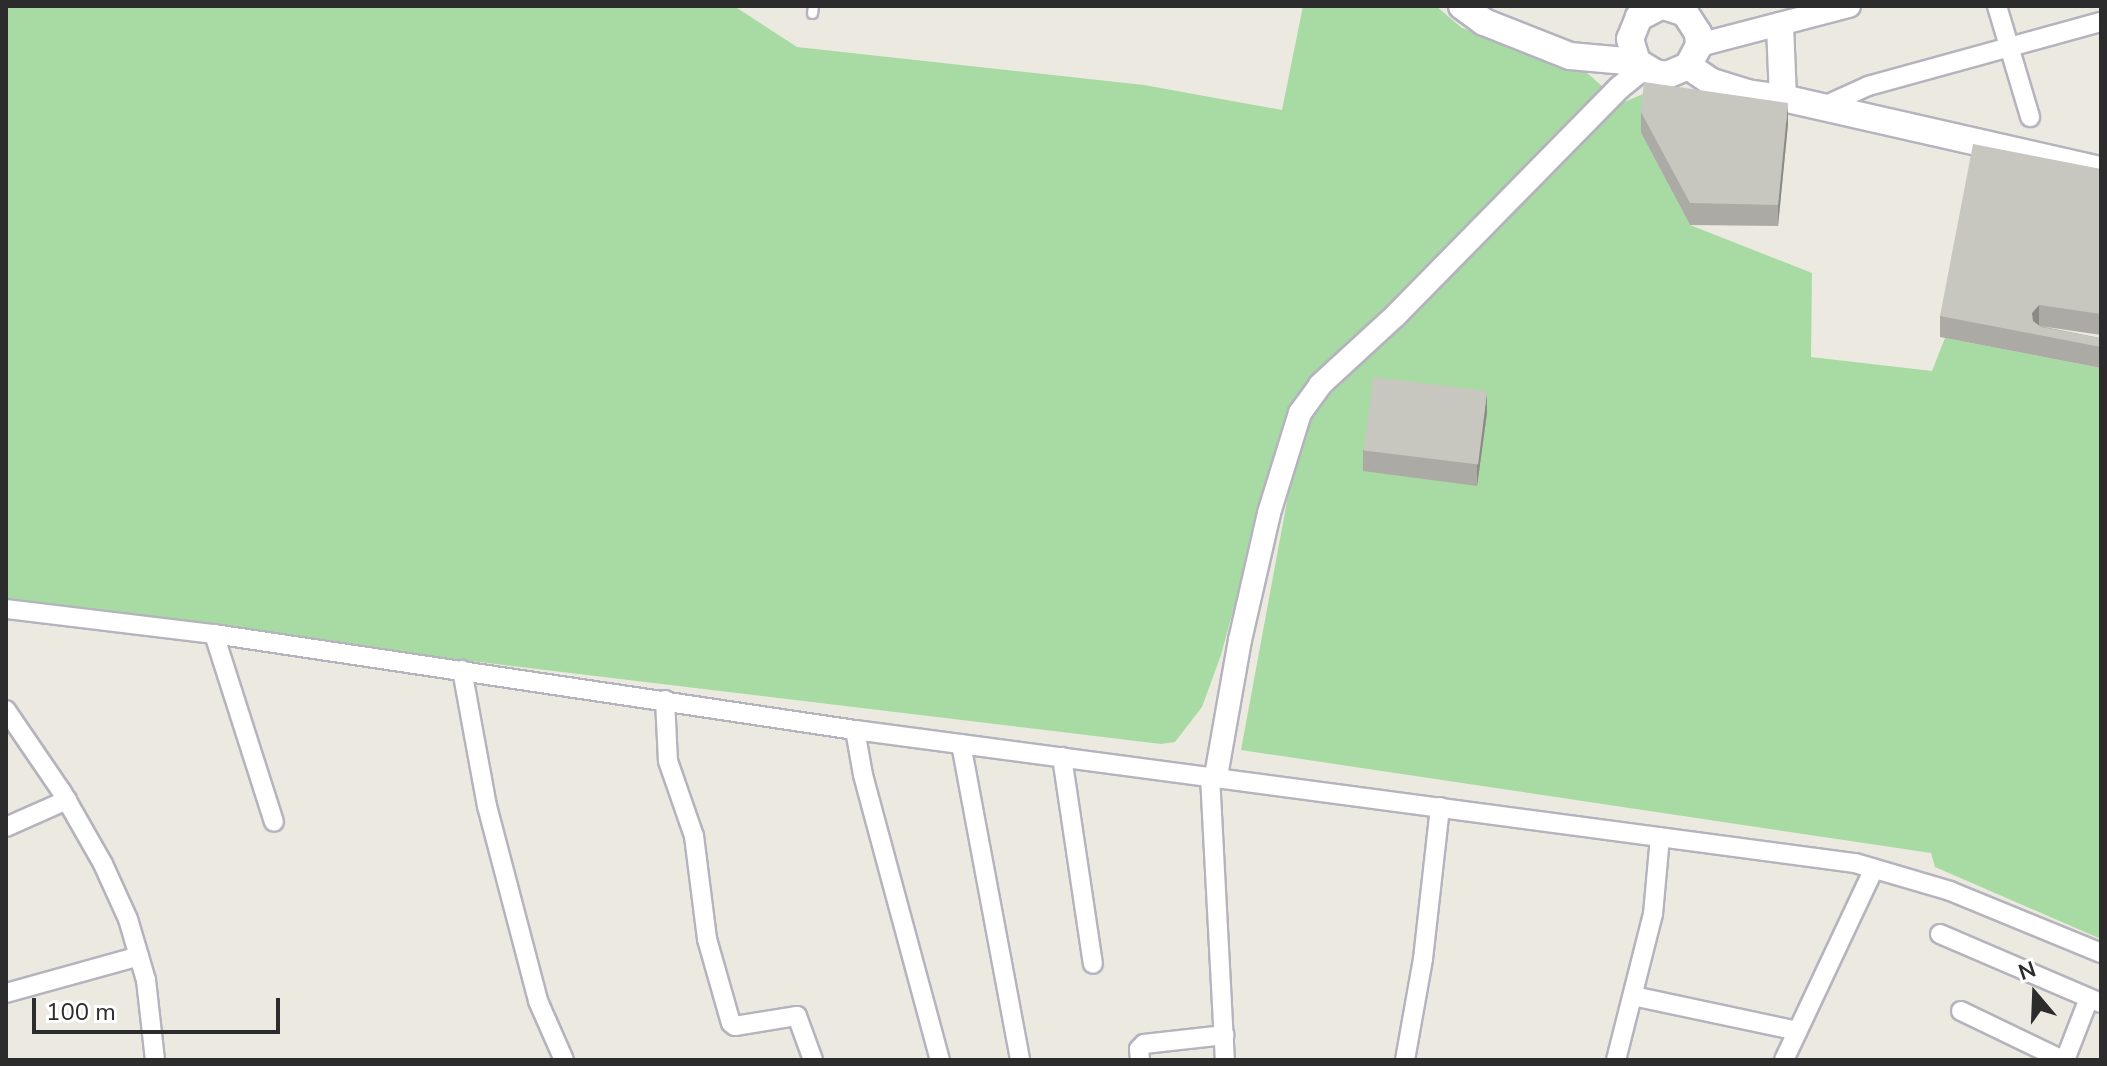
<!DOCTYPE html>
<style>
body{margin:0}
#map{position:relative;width:2107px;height:1066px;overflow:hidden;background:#ece9e0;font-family:"Nunito Sans",sans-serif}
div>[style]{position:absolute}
.green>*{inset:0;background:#a8dba3}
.roads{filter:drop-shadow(2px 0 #b4b3be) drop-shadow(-2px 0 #b4b3be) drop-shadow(0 2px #b4b3be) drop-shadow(0 -2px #b4b3be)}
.service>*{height:9px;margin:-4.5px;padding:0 4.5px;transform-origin:4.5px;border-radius:4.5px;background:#fff}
.minor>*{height:18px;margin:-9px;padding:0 9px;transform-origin:9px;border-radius:9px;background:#fff}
.tertiary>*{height:22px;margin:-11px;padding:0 11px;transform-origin:11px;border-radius:11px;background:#fff}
.secondary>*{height:26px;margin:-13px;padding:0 13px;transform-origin:13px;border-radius:13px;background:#fff}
.wall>*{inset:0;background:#abaaa4}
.shaded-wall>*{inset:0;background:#8b8b86}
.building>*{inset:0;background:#c7c6bf;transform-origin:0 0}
span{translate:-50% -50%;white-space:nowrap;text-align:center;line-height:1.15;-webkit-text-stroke:6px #fff;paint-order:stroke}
.frame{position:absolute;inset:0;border:8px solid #2c2c2c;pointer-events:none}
.north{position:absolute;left:1995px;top:954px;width:80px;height:80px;-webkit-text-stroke:6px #fff;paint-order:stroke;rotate:341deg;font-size:22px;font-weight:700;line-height:32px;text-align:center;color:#2c2c2c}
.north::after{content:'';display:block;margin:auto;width:28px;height:36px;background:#2c2c2c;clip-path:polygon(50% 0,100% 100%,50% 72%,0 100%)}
.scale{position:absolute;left:32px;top:998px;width:248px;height:36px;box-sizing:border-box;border:4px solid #2c2c2c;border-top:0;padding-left:10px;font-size:24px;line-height:28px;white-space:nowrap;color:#2c2c2c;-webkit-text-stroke:6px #fff;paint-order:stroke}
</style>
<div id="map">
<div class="green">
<i style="clip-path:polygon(6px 6px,734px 6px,797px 47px,1144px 85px,1282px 110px,1303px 6px,1436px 6px,1462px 28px,1585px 71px,1603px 87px,1288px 408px,1221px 655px,1202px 707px,1175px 742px,1161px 744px,446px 658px,6px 601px)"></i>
<i style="clip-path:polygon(1643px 94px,1641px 133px,1690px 225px,1812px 273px,1811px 357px,1932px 371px,1945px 338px,2101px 368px,2101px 939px,1935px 867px,1931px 853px,1241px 750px,1297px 447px,1323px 397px,1541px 178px,1622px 103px)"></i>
</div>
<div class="roads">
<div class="service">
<i style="left:812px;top:13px;width:7px;rotate:-82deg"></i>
</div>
<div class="minor">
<i style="left:1997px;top:6px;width:116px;rotate:73.4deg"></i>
<i style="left:1822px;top:107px;width:51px;rotate:-24.5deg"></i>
<i style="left:1868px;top:86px;width:242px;rotate:-15.4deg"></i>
<i style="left:6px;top:609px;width:209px;rotate:6.9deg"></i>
<i style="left:214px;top:634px;width:648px;rotate:8.52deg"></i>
<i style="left:855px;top:730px;width:1009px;rotate:7.58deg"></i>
<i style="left:1855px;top:863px;width:99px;rotate:16.4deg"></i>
<i style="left:1950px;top:891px;width:163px;rotate:22.3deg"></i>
<i style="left:214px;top:634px;width:197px;rotate:72.3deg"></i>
<i style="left:462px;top:670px;width:138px;rotate:79.6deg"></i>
<i style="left:487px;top:806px;width:202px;rotate:75.3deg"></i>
<i style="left:538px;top:1001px;width:64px;rotate:66.2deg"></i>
<i style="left:665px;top:700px;width:61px;rotate:87.2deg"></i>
<i style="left:668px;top:761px;width:79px;rotate:70.9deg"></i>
<i style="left:694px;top:836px;width:104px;rotate:82.8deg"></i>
<i style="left:707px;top:939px;width:87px;rotate:74.1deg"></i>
<i style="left:731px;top:1023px;width:5px;rotate:37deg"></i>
<i style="left:735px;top:1026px;width:63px;rotate:-9.2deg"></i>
<i style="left:797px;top:1016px;width:47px;rotate:70deg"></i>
<i style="left:6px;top:710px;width:99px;rotate:55.7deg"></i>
<i style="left:62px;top:792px;width:83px;rotate:60.3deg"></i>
<i style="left:103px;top:864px;width:60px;rotate:65.6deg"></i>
<i style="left:128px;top:919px;width:64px;rotate:73.6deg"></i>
<i style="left:146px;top:980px;width:81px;rotate:83.6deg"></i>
<i style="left:855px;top:730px;width:46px;rotate:79.9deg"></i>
<i style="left:863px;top:775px;width:295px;rotate:74.9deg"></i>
<i style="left:961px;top:744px;width:321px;rotate:79.4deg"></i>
<i style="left:1062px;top:757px;width:209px;rotate:81.5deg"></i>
<i style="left:1210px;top:776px;width:284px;rotate:87deg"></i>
<i style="left:6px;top:827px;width:67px;rotate:-23.9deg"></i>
<i style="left:1940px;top:934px;width:175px;rotate:23.2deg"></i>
<i style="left:6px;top:993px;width:138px;rotate:-15.5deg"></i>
<i style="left:1633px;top:996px;width:168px;rotate:12deg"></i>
<i style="left:1961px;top:1011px;width:113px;rotate:25.7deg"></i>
<i style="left:1140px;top:1060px;width:11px;rotate:-95deg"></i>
<i style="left:1139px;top:1049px;width:7px;rotate:-45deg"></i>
<i style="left:1144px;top:1044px;width:81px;rotate:-6.4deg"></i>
<i style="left:1405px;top:1060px;width:103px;rotate:-79.9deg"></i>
<i style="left:1423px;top:959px;width:153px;rotate:-83.6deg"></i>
<i style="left:1616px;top:1060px;width:151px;rotate:-75.8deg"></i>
<i style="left:1653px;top:914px;width:77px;rotate:-84.8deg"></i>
<i style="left:1784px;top:1060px;width:211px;rotate:-64.8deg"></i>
<i style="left:2065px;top:1060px;width:66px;rotate:-68.8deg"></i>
</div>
<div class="tertiary">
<i style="left:1699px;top:45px;width:155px;rotate:-14.6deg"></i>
<i style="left:1216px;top:776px;width:138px;rotate:-80deg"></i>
<i style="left:1240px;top:640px;width:130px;rotate:-77.1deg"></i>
<i style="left:1269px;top:513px;width:105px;rotate:-72.8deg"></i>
<i style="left:1300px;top:413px;width:34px;rotate:-54deg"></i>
<i style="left:1320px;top:385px;width:102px;rotate:-42.6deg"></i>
<i style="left:1395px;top:316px;width:320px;rotate:-45.5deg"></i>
<i style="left:1619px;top:88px;width:32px;rotate:-39deg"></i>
</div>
<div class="secondary">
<i style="left:1462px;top:6px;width:27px;rotate:36deg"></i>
<i style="left:1484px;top:22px;width:92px;rotate:21.6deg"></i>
<i style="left:1570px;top:56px;width:67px;rotate:5.1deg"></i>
<i style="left:1661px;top:6px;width:25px;rotate:153deg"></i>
<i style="left:1639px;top:17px;width:24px;rotate:112deg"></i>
<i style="left:1630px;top:39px;width:24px;rotate:73deg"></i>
<i style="left:1637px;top:62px;width:21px;rotate:31deg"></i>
<i style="left:1655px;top:73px;width:12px;rotate:9deg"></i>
<i style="left:1667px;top:75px;width:23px;rotate:-23deg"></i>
<i style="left:1688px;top:66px;width:24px;rotate:-62deg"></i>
<i style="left:1699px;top:45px;width:12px;rotate:-95deg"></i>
<i style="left:1698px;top:33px;width:24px;rotate:-123deg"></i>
<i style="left:1685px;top:13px;width:23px;rotate:-162deg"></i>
<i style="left:1780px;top:26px;width:72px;rotate:87.6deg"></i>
<i style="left:1688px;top:66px;width:29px;rotate:34deg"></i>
<i style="left:1712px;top:82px;width:37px;rotate:17deg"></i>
<i style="left:1747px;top:93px;width:36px;rotate:8deg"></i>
<i style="left:1783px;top:98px;width:326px;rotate:12.8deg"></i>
</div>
</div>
<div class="wall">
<i style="clip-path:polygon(1641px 112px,1788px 124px,1778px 226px,1690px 225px,1641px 133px)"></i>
<i style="clip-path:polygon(2101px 169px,2101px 335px,2040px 326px,2100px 338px,2101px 337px,2101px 368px,1940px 337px,1940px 316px)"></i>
<i style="clip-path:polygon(1487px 413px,1477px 486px,1363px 471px,1363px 450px)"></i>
</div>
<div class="shaded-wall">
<i style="clip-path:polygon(1788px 103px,1788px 124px,1778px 226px,1778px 205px)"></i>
<i style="clip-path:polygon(2039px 305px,2039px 326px,2032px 334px,2032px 313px)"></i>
<i style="clip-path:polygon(1487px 392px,1487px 413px,1477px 486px,1477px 465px)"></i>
</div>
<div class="building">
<i style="clip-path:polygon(1644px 82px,1788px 103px,1778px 205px,1690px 203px,1641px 112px)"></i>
<i style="clip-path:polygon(1973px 144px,2101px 169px,2101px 314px,2039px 305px,2032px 313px,2033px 321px,2041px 327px,2100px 338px,2101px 337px,2101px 347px,1940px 316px)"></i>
<i style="left:1373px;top:377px;width:115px;height:74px;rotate:7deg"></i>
</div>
<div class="frame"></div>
<div class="north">N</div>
<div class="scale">100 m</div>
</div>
